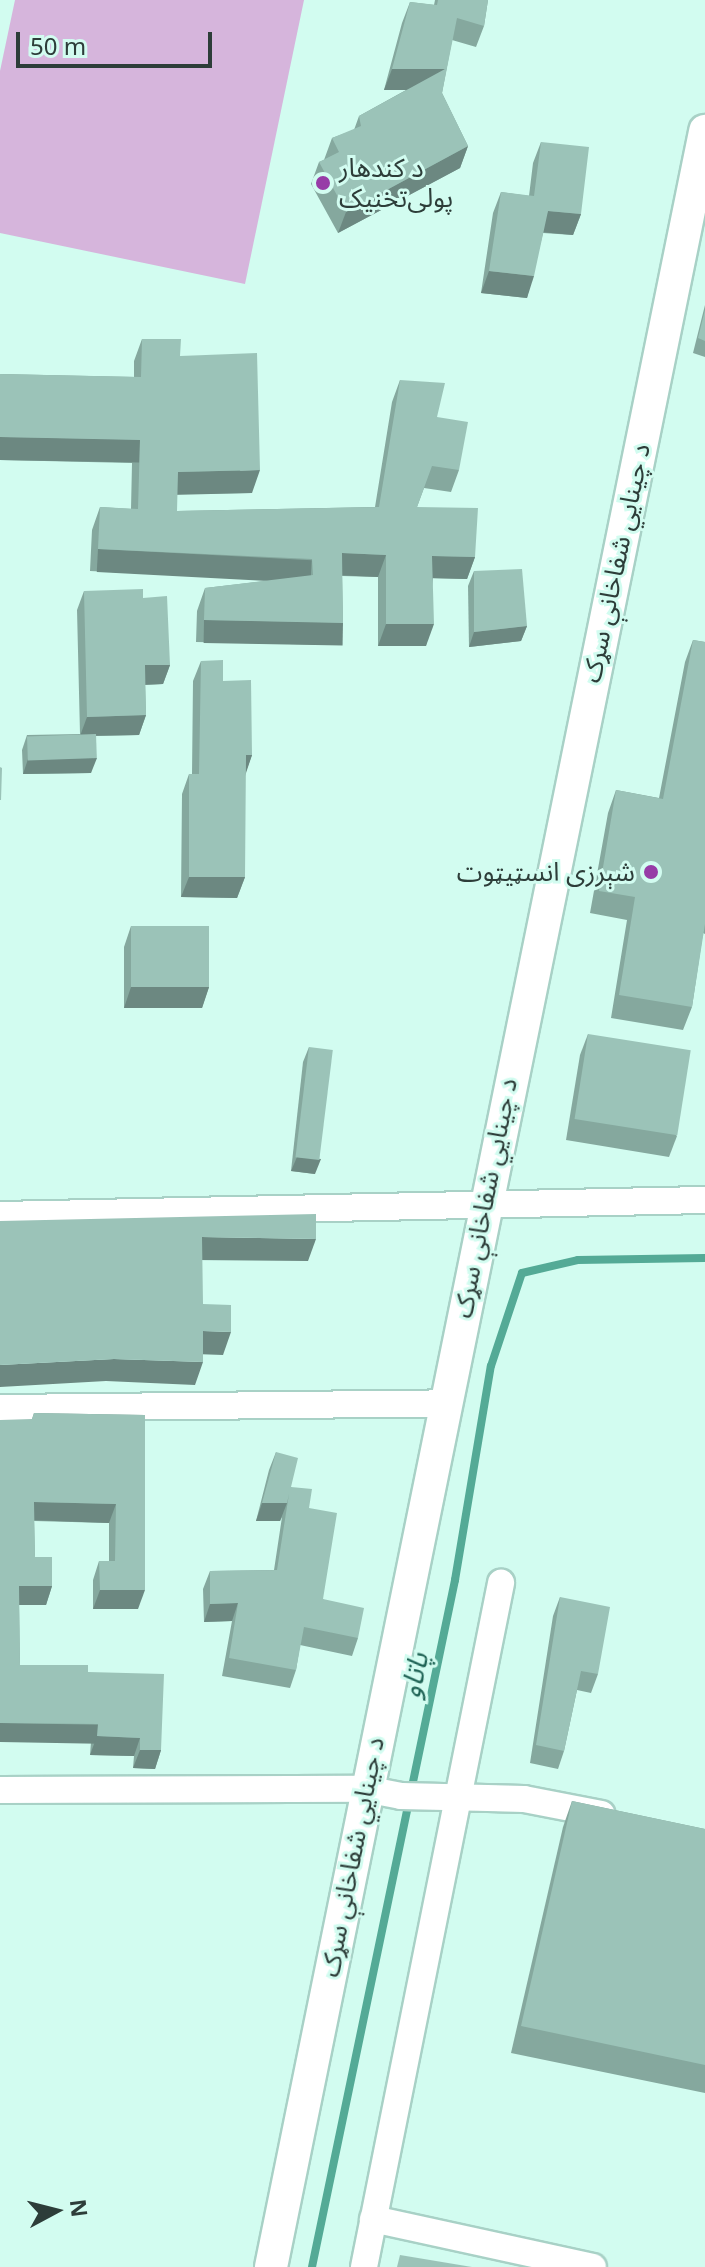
<!DOCTYPE html>
<meta charset="utf-8">
<style>
body{margin:0}
#map{position:relative;width:705px;height:2267px;overflow:hidden;background:#d2fcf0;font-family:"Noto Sans","Noto Sans Arabic",sans-serif}
div>[style]{position:absolute}
.green>*{inset:0;background:#d6b5dc}
.stream>*{height:8px;margin:-4px;padding:0 4px;transform-origin:4px;border-radius:4px;background:#54aa96}
.roads{filter:drop-shadow(2px 0 #a8d1c6) drop-shadow(-2px 0 #a8d1c6) drop-shadow(0 2px #a8d1c6) drop-shadow(0 -2px #a8d1c6)}
.minor>*{height:26px;margin:-13px;padding:0 13px;transform-origin:13px;border-radius:13px;background:#fff}
.major>*{height:32px;margin:-16px;padding:0 16px;transform-origin:16px;border-radius:16px;background:#fff}
.wall>*{inset:0;background:#85a89e}
.shaded-wall>*{inset:0;background:#6c8881;transform-origin:0 0}
.building>*{inset:0;background:#9bc3b8;transform-origin:0 0}
.dots>*{width:22px;height:22px;translate:-50% -50%;box-sizing:border-box;border:4px solid #d2fcf0;border-radius:50%}
span{translate:-50% -50%;white-space:nowrap;text-align:center;line-height:1.15;-webkit-text-stroke:6px #d2fcf0;paint-order:stroke}
.poi-label{font-size:26px;color:#2d3d39}
.left{translate:0 -50%;text-align:left}
.right{translate:-100% -50%;text-align:right}
.street-label{font-size:26px;color:#2d3d39}
.water-label{font-size:28px;color:#206456;font-style:italic}
.north{position:absolute;left:16px;top:2171px;width:80px;height:80px;-webkit-text-stroke:6px #d2fcf0;paint-order:stroke;rotate:83deg;font-size:22px;font-weight:700;line-height:32px;text-align:center;color:#2d3d39}
.north::after{content:'';display:block;margin:auto;width:28px;height:36px;background:#2d3d39;clip-path:polygon(50% 0,100% 100%,50% 72%,0 100%)}
.scale{position:absolute;left:16px;top:32px;width:196px;height:36px;box-sizing:border-box;border:4px solid #2d3d39;border-top:0;padding-left:10px;font-size:24px;line-height:28px;white-space:nowrap;color:#2d3d39;-webkit-text-stroke:6px #d2fcf0;paint-order:stroke}
</style>
<div id="map">
<div class="green">
<i style="clip-path:polygon(15px 0,304px 0,245px 284px,0 233px,0 71px)"></i>
</div>
<div class="stream">
<i style="left:312px;top:2267px;width:702px;rotate:-78.24deg"></i>
<i style="left:455px;top:1580px;width:217px;rotate:-80.5deg"></i>
<i style="left:491px;top:1366px;width:98px;rotate:-71.6deg"></i>
<i style="left:522px;top:1273px;width:57px;rotate:-13.1deg"></i>
<i style="left:578px;top:1260px;width:127px;rotate:-0.9deg"></i>
</div>
<div class="roads">
<div class="minor">
<i style="left:0;top:1215px;width:705px;rotate:-1.22deg"></i>
<i style="left:0;top:1408px;width:444px;rotate:-0.6deg"></i>
<i style="left:0;top:1790px;width:365px;rotate:-0.2deg"></i>
<i style="left:365px;top:1789px;width:37px;rotate:11deg"></i>
<i style="left:401px;top:1796px;width:123px;rotate:1.4deg"></i>
<i style="left:524px;top:1799px;width:79px;rotate:10.9deg"></i>
<i style="left:373px;top:2219px;width:225px;rotate:12.3deg"></i>
<i style="left:364px;top:2267px;width:698px;rotate:-78.67deg"></i>
</div>
<div class="major">
<i style="left:271px;top:2267px;width:2180px;rotate:-78.51deg"></i>
</div>
</div>
<div class="wall">
<i style="clip-path:polygon(435px 0,488px 0,484px 26px,476px 47px,452px 40px,442px 93px,468px 146px,460px 168px,338px 233px,311px 184px,319px 162px,324px 160px,332px 138px,354px 130px,359px 116px,406px 90px,384px 90px,402px 23px,410px 2px,434px 5px)"></i>
<i style="clip-path:polygon(541px 142px,581px 214px,573px 235px,543px 233px,527px 298px,481px 293px,493px 213px,501px 192px,529px 196px,533px 163px)"></i>
<i style="clip-path:polygon(705px 305px,705px 357px,693px 353px)"></i>
<i style="clip-path:polygon(142px 339px,180px 356px,252px 493px,177px 494px,177px 511px,375px 507px,392px 402px,400px 380px,437px 417px,459px 470px,451px 492px,424px 488px,417px 507px,475px 557px,467px 579px,433px 578px,426px 646px,378px 646px,378px 577px,342px 576px,343px 623px,335px 645px,196px 642px,197px 611px,205px 588px,274px 580px,90px 571px,92px 530px,100px 507px,131px 509px,132px 463px,0 460px,0 374px,134px 377px,134px 361px)"></i>
<i style="clip-path:polygon(474px 571px,527px 626px,521px 641px,469px 647px,468px 586px)"></i>
<i style="clip-path:polygon(84px 591px,143px 598px,170px 665px,163px 684px,145px 685px,146px 715px,139px 735px,96px 736px,91px 773px,23px 774px,22px 750px,27px 735px,80px 734px,77px 610px)"></i>
<i style="clip-path:polygon(693px 640px,705px 642px,705px 934px,703px 933px,692px 1007px,683px 1030px,611px 1018px,627px 920px,590px 913px,608px 813px,616px 790px,659px 798px,685px 662px)"></i>
<i style="clip-path:polygon(201px 661px,223px 681px,252px 755px,245px 774px,245px 877px,237px 898px,181px 897px,182px 794px,189px 774px,192px 774px,193px 681px)"></i>
<i style="clip-path:polygon(131px 926px,209px 987px,202px 1008px,124px 1008px,124px 947px)"></i>
<i style="clip-path:polygon(588px 1034px,677px 1136px,669px 1157px,566px 1140px,580px 1055px)"></i>
<i style="clip-path:polygon(309px 1047px,315px 1174px,291px 1171px,303px 1062px)"></i>
<i style="clip-path:polygon(34px 1413px,145px 1415px,138px 1609px,93px 1609px,93px 1580px,99px 1561px,109px 1561px,109px 1523px,34px 1521px,35px 1557px,52px 1586px,46px 1605px,19px 1605px,20px 1665px,88px 1672px,161px 1750px,155px 1769px,133px 1768px,134px 1756px,90px 1755px,91px 1742px,0 1742px,32px 1419px)"></i>
<i style="clip-path:polygon(276px 1452px,291px 1487px,309px 1508px,323px 1599px,358px 1638px,352px 1656px,300px 1645px,296px 1670px,290px 1688px,222px 1676px,232px 1621px,204px 1622px,203px 1589px,210px 1571px,274px 1570px,282px 1517px,280px 1521px,256px 1521px,269px 1470px)"></i>
<i style="clip-path:polygon(560px 1597px,598px 1674px,591px 1693px,577px 1690px,564px 1751px,558px 1769px,530px 1763px,553px 1616px)"></i>
<i style="clip-path:polygon(572px 1801px,705px 1829px,705px 2093px,511px 2053px,563px 1827px)"></i>
</div>
<div class="shaded-wall">
<i style="clip-path:polygon(392px 69px,445px 69px,437px 90px,384px 90px)"></i>
<i style="clip-path:polygon(468px 146px,460px 168px,338px 233px,346px 212px)"></i>
<i style="clip-path:polygon(548px 211px,581px 214px,573px 235px,540px 232px)"></i>
<i style="clip-path:polygon(489px 271px,534px 276px,527px 298px,481px 293px)"></i>
<i style="left:0;top:437px;width:140px;height:23px;rotate:1deg"></i>
<i style="clip-path:polygon(260px 470px,252px 493px,170px 495px,178px 472px)"></i>
<i style="left:98px;top:549px;width:214px;height:23px;rotate:3deg"></i>
<i style="clip-path:polygon(342px 553px,386px 555px,378px 577px,334px 575px)"></i>
<i style="clip-path:polygon(432px 556px,475px 557px,467px 579px,424px 578px)"></i>
<i style="left:204px;top:620px;width:139px;height:23px;rotate:1deg"></i>
<i style="clip-path:polygon(386px 624px,434px 624px,426px 646px,378px 646px)"></i>
<i style="clip-path:polygon(527px 626px,521px 641px,469px 647px,474px 632px)"></i>
<i style="clip-path:polygon(145px 665px,170px 665px,163px 684px,138px 685px)"></i>
<i style="clip-path:polygon(146px 715px,139px 735px,80px 736px,87px 717px)"></i>
<i style="clip-path:polygon(246px 755px,252px 755px,245px 776px)"></i>
<i style="clip-path:polygon(97px 758px,91px 773px,23px 774px,28px 759px)"></i>
<i style="clip-path:polygon(189px 877px,245px 877px,237px 898px,181px 897px)"></i>
<i style="clip-path:polygon(131px 987px,209px 987px,202px 1008px,124px 1008px)"></i>
<i style="clip-path:polygon(297px 1157px,321px 1159px,315px 1174px,291px 1171px)"></i>
<i style="clip-path:polygon(202px 1237px,316px 1239px,308px 1261px,194px 1260px)"></i>
<i style="clip-path:polygon(203px 1331px,231px 1332px,223px 1355px,195px 1354px)"></i>
<i style="clip-path:polygon(114px 1359px,203px 1362px,195px 1385px,106px 1381px,0 1387px,0 1365px)"></i>
<i style="clip-path:polygon(34px 1502px,116px 1504px,109px 1523px,27px 1520px)"></i>
<i style="clip-path:polygon(262px 1503px,287px 1503px,280px 1521px,256px 1521px)"></i>
<i style="clip-path:polygon(19px 1586px,52px 1586px,46px 1605px,12px 1605px)"></i>
<i style="clip-path:polygon(100px 1590px,145px 1590px,138px 1609px,93px 1609px)"></i>
<i style="clip-path:polygon(238px 1603px,232px 1621px,204px 1622px,210px 1604px)"></i>
<i style="left:0;top:1723px;width:98px;height:19px;rotate:1deg"></i>
<i style="clip-path:polygon(97px 1736px,140px 1738px,134px 1756px,90px 1755px)"></i>
<i style="clip-path:polygon(140px 1750px,161px 1750px,155px 1769px,133px 1768px)"></i>
</div>
<div class="building">
<i style="clip-path:polygon(438px 0,488px 0,484px 26px,457px 18px,442px 93px,468px 146px,346px 212px,319px 162px,339px 152px,332px 138px,361px 126px,359px 116px,445px 69px,392px 69px,410px 2px,437px 5px)"></i>
<i style="clip-path:polygon(541px 142px,589px 147px,581px 214px,548px 211px,534px 276px,489px 271px,501px 192px,534px 196px)"></i>
<i style="clip-path:polygon(705px 310px,705px 341px,698px 338px)"></i>
<i style="clip-path:polygon(142px 339px,181px 339px,180px 356px,257px 353px,260px 470px,178px 472px,177px 511px,379px 507px,400px 380px,445px 383px,437px 417px,468px 422px,459px 470px,432px 466px,417px 507px,478px 508px,475px 557px,432px 556px,434px 624px,386px 624px,386px 555px,342px 553px,343px 623px,204px 620px,205px 588px,313px 575px,312px 559px,98px 549px,100px 507px,138px 509px,140px 440px,0 437px,0 374px,141px 377px)"></i>
<i style="clip-path:polygon(522px 569px,527px 626px,474px 632px,474px 571px)"></i>
<i style="clip-path:polygon(143px 589px,143px 598px,167px 596px,170px 665px,145px 665px,146px 715px,87px 717px,84px 591px)"></i>
<i style="clip-path:polygon(693px 640px,705px 642px,705px 924px,692px 1007px,619px 995px,635px 897px,599px 891px,616px 790px,663px 799px)"></i>
<i style="clip-path:polygon(223px 660px,223px 681px,251px 680px,252px 755px,246px 755px,245px 877px,189px 877px,189px 774px,199px 774px,201px 661px)"></i>
<i style="left:96px;top:734px;width:24px;height:69px;rotate:88deg"></i>
<i style="clip-path:polygon(0 767px,2px 768px,1px 800px,0 800px)"></i>
<i style="left:131px;top:926px;width:78px;height:61px"></i>
<i style="left:588px;top:1034px;width:104px;height:86px;rotate:9deg"></i>
<i style="left:309px;top:1047px;width:24px;height:111px;rotate:7deg"></i>
<i style="clip-path:polygon(316px 1214px,316px 1239px,202px 1237px,203px 1304px,231px 1305px,231px 1332px,203px 1331px,203px 1362px,114px 1359px,0 1365px,0 1221px)"></i>
<i style="clip-path:polygon(34px 1413px,145px 1415px,145px 1590px,100px 1590px,99px 1561px,115px 1561px,116px 1504px,34px 1502px,35px 1557px,52px 1557px,52px 1586px,19px 1586px,20px 1665px,88px 1665px,88px 1672px,164px 1674px,161px 1750px,140px 1750px,140px 1738px,97px 1736px,98px 1724px,0 1723px,0 1420px,32px 1419px)"></i>
<i style="clip-path:polygon(276px 1452px,298px 1458px,291px 1487px,312px 1489px,309px 1508px,337px 1513px,323px 1599px,364px 1608px,358px 1638px,304px 1627px,296px 1670px,229px 1658px,238px 1603px,210px 1604px,210px 1571px,277px 1570px,289px 1494px,287px 1503px,262px 1503px)"></i>
<i style="clip-path:polygon(560px 1597px,610px 1607px,598px 1674px,581px 1671px,564px 1751px,536px 1745px)"></i>
<i style="clip-path:polygon(572px 1801px,705px 1829px,705px 2065px,521px 2026px)"></i>
<i style="clip-path:polygon(400px 2255px,472px 2267px,397px 2267px)"></i>
</div>
<div class="dots">
<i style="left:323px;top:183px;background:#973ca7"></i>
<i style="left:651px;top:872px;background:#973ca7"></i>
</div>
<div class="poi-label">
<span class="left" style="left:339px;top:183px">د کندهار<br>پولی‌تخنیک</span>
<span class="right" style="left:635px;top:872px">شېرزی انسټيټوت</span>
</div>
<div class="street-label">
<span style="left:616px;top:563px;rotate:-78deg">د چينايي شفاخانې سړک</span>
<span style="left:485px;top:1198px;rotate:-79deg">د چينايي شفاخانې سړک</span>
<span style="left:352px;top:1857px;rotate:-79deg">د چينايي شفاخانې سړک</span>
</div>
<div class="water-label">
<span style="left:413px;top:1675px;rotate:-78deg">پاتاو</span>
</div>
<div class="north">N</div>
<div class="scale">50 m</div>
</div>
